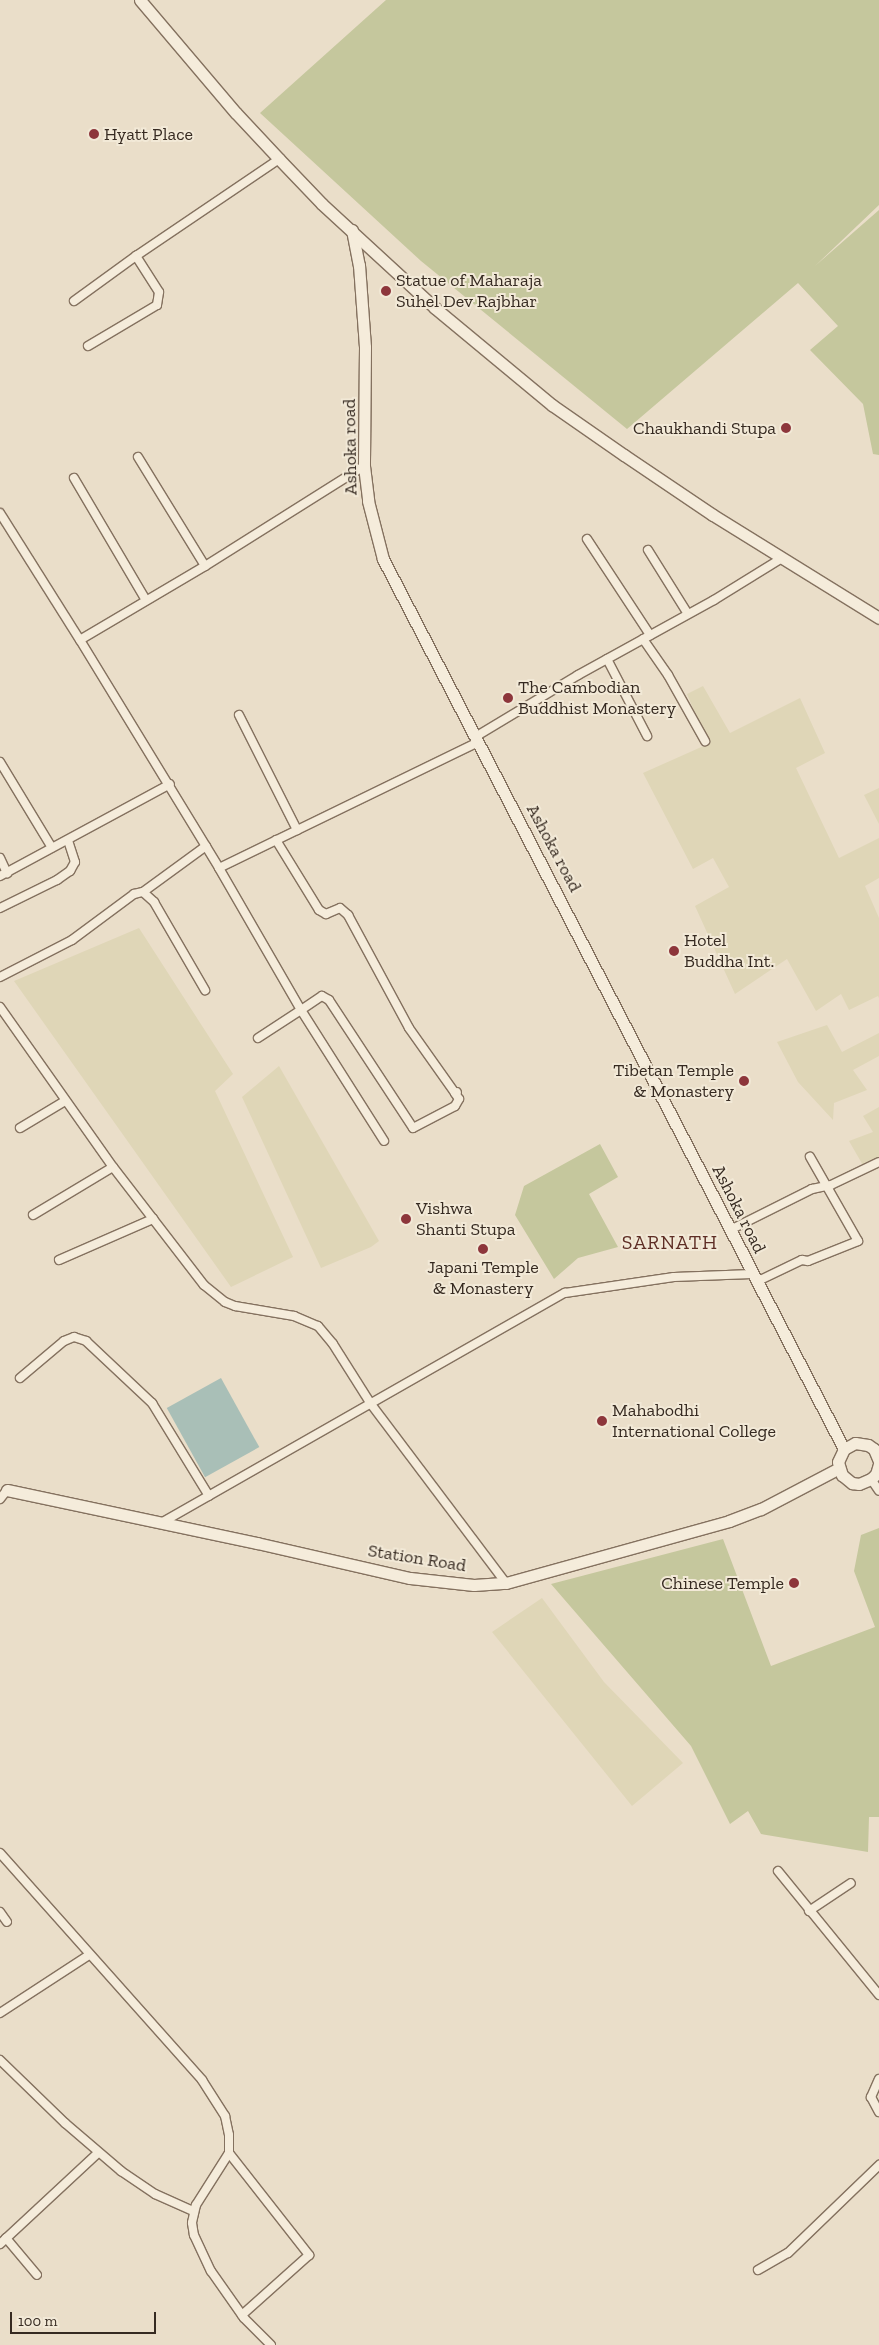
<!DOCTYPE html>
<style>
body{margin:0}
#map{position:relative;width:879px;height:2345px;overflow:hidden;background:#eadec9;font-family:"Zilla Slab",serif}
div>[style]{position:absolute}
.farmland>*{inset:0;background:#dfd6b7}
.green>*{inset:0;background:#c5c79d}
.water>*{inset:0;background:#a9bfb7;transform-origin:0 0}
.roads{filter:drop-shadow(1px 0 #84715f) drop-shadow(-1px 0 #84715f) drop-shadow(0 1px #84715f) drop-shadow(0 -1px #84715f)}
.street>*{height:8px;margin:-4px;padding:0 4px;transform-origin:4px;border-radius:4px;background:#f5ecdb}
.secondary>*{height:11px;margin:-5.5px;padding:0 5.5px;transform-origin:5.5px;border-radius:5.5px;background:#f5ecdb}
.dots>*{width:14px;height:14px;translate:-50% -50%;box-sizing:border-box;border:2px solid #f2e9d7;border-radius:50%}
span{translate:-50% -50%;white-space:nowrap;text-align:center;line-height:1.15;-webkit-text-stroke:4px #f2e9d7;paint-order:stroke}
.poi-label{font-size:18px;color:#362a21}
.left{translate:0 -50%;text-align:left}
.right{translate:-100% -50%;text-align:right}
.street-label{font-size:18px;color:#362a21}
.quarter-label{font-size:20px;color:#5e2e25;letter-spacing:1px}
.scale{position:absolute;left:10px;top:2312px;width:146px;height:22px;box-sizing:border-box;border:2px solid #362a21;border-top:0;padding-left:6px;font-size:15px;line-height:18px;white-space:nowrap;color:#362a21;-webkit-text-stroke:4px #f2e9d7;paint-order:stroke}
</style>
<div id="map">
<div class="farmland">
<i style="clip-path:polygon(703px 686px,730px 733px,800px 698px,825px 753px,796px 768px,839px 858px,879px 838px,879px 878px,865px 886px,879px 918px,879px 998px,878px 996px,849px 1010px,841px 994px,816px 1011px,787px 959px,735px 994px,695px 906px,729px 887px,713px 858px,693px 869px,643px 773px,708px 744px,687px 694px)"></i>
<i style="clip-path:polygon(879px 788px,879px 824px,864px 795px)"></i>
<i style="clip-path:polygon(139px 928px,233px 1074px,215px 1091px,293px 1257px,231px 1287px,14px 981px)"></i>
<i style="clip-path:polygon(827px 1025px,842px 1052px,879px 1033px,879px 1056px,853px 1070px,867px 1090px,834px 1103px,833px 1120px,798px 1082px,777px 1042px)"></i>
<i style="clip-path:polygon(279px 1066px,379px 1241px,371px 1247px,321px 1268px,242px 1097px)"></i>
<i style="clip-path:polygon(879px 1107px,879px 1159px,864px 1167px,849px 1141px,873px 1132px,863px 1116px)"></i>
<i style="clip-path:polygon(542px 1598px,604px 1682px,683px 1763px,632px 1806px,492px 1632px)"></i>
</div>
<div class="green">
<i style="clip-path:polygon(386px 0,879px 0,879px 205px,815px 266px,879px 210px,879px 455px,873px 454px,863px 404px,810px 350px,838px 326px,798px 283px,627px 429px,421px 261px,260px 113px)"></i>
<i style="clip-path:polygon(600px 1144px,618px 1177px,589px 1194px,618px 1247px,578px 1258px,554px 1279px,515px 1215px,524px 1186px)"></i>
<i style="clip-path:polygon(879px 1528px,879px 1817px,869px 1817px,868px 1852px,761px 1834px,748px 1811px,730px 1824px,691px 1746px,551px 1584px,723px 1539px,771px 1666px,875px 1627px,854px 1571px,861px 1535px)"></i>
</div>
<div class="water">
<i style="left:221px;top:1378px;width:79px;height:62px;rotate:61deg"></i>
</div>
<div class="roads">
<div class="street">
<i style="left:74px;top:301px;width:77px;rotate:-36deg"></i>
<i style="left:136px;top:256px;width:173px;rotate:-34.1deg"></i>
<i style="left:88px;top:346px;width:80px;rotate:-30.7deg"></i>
<i style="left:157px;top:305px;width:13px;rotate:-81deg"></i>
<i style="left:159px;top:292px;width:43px;rotate:-122.6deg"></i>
<i style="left:138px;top:457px;width:128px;rotate:58.4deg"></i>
<i style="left:364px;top:466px;width:188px;rotate:147.8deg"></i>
<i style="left:205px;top:566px;width:145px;rotate:149.4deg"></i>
<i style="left:80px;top:640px;width:267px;rotate:58.6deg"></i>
<i style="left:219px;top:868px;width:288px;rotate:-25.9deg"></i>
<i style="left:74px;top:478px;width:142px;rotate:59.5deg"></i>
<i style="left:0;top:513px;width:150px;rotate:57.8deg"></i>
<i style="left:587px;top:539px;width:115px;rotate:56.7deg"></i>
<i style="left:648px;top:550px;width:75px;rotate:58deg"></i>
<i style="left:643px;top:639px;width:44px;rotate:55.2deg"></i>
<i style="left:668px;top:675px;width:76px;rotate:60.7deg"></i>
<i style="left:607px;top:659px;width:87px;rotate:62.5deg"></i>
<i style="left:239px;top:715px;width:129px;rotate:63.2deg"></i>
<i style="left:475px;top:737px;width:120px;rotate:-31deg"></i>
<i style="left:578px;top:675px;width:155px;rotate:-28.9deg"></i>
<i style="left:714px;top:600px;width:80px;rotate:-31.7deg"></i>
<i style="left:0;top:762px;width:100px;rotate:58.8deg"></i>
<i style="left:276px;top:840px;width:82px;rotate:58.4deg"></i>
<i style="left:319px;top:910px;width:8px;rotate:30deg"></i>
<i style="left:326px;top:914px;width:15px;rotate:-23deg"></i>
<i style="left:340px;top:908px;width:11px;rotate:41deg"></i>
<i style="left:348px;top:915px;width:128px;rotate:61.6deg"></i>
<i style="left:409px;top:1028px;width:80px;rotate:54.7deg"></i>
<i style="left:0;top:858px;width:17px;rotate:65deg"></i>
<i style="left:219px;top:868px;width:164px;rotate:60deg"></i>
<i style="left:301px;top:1010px;width:25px;rotate:-34deg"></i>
<i style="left:322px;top:996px;width:8px;rotate:30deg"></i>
<i style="left:329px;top:1000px;width:153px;rotate:56.7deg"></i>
<i style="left:413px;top:1128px;width:47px;rotate:-27.6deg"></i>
<i style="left:455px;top:1106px;width:8px;rotate:-60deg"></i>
<i style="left:459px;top:1099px;width:7px;rotate:-124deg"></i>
<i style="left:455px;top:1093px;width:2px;rotate:-27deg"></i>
<i style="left:0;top:876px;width:193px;rotate:-28.4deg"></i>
<i style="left:143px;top:892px;width:78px;rotate:-36.1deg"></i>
<i style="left:0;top:908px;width:64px;rotate:-26.2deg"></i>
<i style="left:57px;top:880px;width:16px;rotate:-35deg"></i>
<i style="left:70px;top:871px;width:10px;rotate:-61deg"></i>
<i style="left:75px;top:862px;width:23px;rotate:-108deg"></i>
<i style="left:0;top:977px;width:81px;rotate:-27.2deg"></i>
<i style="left:72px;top:940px;width:77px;rotate:-36.6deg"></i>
<i style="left:134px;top:894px;width:9px;rotate:-13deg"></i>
<i style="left:143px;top:892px;width:15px;rotate:42deg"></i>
<i style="left:154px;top:902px;width:102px;rotate:59.9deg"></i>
<i style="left:0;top:1007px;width:196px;rotate:54.8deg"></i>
<i style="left:113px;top:1167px;width:149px;rotate:52.4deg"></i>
<i style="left:204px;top:1285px;width:27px;rotate:39deg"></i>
<i style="left:225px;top:1302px;width:11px;rotate:22deg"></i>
<i style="left:235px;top:1306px;width:60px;rotate:9.6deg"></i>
<i style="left:294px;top:1316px;width:26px;rotate:23deg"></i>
<i style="left:318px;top:1326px;width:23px;rotate:50deg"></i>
<i style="left:333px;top:1344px;width:71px;rotate:57.7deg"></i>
<i style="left:371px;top:1404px;width:224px;rotate:53deg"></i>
<i style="left:258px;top:1038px;width:51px;rotate:-33.1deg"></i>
<i style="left:301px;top:1010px;width:155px;rotate:57.6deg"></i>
<i style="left:20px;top:1128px;width:52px;rotate:-31deg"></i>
<i style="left:33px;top:1215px;width:93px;rotate:-31deg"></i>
<i style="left:730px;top:1230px;width:92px;rotate:-26.6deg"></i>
<i style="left:812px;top:1189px;width:19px;rotate:-12deg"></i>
<i style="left:831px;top:1185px;width:53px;rotate:-25.6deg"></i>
<i style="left:59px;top:1260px;width:103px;rotate:-23.6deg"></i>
<i style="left:756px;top:1282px;width:51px;rotate:-25.6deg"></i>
<i style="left:802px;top:1260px;width:6px;rotate:9deg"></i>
<i style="left:808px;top:1261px;width:54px;rotate:-21.8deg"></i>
<i style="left:858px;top:1241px;width:97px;rotate:-119.7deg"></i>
<i style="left:20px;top:1378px;width:57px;rotate:-40.1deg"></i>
<i style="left:64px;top:1341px;width:11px;rotate:-22deg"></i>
<i style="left:74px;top:1337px;width:13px;rotate:18deg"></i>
<i style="left:86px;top:1341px;width:91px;rotate:43.2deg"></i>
<i style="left:152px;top:1403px;width:109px;rotate:58.5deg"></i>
<i style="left:871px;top:1479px;width:14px;rotate:56deg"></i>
<i style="left:0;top:1499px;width:11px;rotate:-52deg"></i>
<i style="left:161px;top:1523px;width:465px;rotate:-29.7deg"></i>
<i style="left:565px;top:1293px;width:110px;rotate:-8.4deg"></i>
<i style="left:674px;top:1277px;width:78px;rotate:-2.2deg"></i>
<i style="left:0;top:1853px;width:304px;rotate:48.3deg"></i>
<i style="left:202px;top:2080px;width:43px;rotate:57.4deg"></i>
<i style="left:225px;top:2116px;width:19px;rotate:78deg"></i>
<i style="left:229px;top:2135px;width:18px;rotate:90deg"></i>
<i style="left:229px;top:2153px;width:62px;rotate:122.4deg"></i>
<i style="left:196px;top:2205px;width:18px;rotate:103deg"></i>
<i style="left:192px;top:2223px;width:12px;rotate:81deg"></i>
<i style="left:194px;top:2235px;width:40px;rotate:65deg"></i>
<i style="left:211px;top:2271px;width:57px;rotate:54.9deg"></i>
<i style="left:244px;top:2318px;width:38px;rotate:45deg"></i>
<i style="left:778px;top:1871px;width:160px;rotate:50.8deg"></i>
<i style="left:809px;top:1911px;width:50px;rotate:-33.7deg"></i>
<i style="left:0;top:1912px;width:12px;rotate:55deg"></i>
<i style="left:0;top:2013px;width:106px;rotate:-33.1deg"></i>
<i style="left:0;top:2060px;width:91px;rotate:44.1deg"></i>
<i style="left:65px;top:2123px;width:74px;rotate:40.6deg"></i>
<i style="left:121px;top:2171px;width:41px;rotate:34.1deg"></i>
<i style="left:155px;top:2194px;width:42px;rotate:24.1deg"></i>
<i style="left:879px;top:2079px;width:20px;rotate:114deg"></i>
<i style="left:871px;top:2097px;width:17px;rotate:62deg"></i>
<i style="left:229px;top:2153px;width:130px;rotate:51.9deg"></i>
<i style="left:309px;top:2255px;width:90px;rotate:138.2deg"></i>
<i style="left:6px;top:2238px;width:48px;rotate:50deg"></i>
<i style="left:0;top:2244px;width:134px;rotate:-42.9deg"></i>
<i style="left:758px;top:2270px;width:34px;rotate:-30deg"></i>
<i style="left:788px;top:2253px;width:127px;rotate:-44deg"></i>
</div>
<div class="secondary">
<i style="left:140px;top:0;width:148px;rotate:49.7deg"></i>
<i style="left:236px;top:113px;width:63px;rotate:46.9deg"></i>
<i style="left:279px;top:159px;width:62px;rotate:46.3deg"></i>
<i style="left:322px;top:204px;width:154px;rotate:42.6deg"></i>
<i style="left:435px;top:308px;width:152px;rotate:39.7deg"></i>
<i style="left:552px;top:405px;width:88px;rotate:34.8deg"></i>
<i style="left:624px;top:455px;width:107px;rotate:34deg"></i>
<i style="left:713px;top:515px;width:195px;rotate:31.8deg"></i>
<i style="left:352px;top:230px;width:36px;rotate:79deg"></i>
<i style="left:359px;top:265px;width:82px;rotate:85.8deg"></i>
<i style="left:365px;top:347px;width:119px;rotate:90.5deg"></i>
<i style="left:364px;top:466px;width:35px;rotate:83deg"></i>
<i style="left:368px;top:501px;width:60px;rotate:75.5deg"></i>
<i style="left:383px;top:559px;width:1002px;rotate:62.62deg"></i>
<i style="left:879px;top:1461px;width:13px;rotate:-113deg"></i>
<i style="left:874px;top:1449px;width:7px;rotate:-146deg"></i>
<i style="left:868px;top:1445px;width:13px;rotate:-171deg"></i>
<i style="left:855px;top:1443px;width:13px;rotate:151deg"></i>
<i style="left:844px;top:1449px;width:14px;rotate:115deg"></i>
<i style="left:838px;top:1462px;width:14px;rotate:73deg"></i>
<i style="left:842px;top:1475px;width:13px;rotate:39deg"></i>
<i style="left:852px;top:1483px;width:7px;rotate:8deg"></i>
<i style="left:859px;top:1484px;width:13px;rotate:-23deg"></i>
<i style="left:871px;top:1479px;width:7px;rotate:-45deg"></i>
<i style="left:876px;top:1474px;width:10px;rotate:-73deg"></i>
<i style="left:7px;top:1490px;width:256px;rotate:12deg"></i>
<i style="left:257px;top:1543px;width:157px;rotate:12.9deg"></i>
<i style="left:410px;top:1578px;width:64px;rotate:6.2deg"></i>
<i style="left:474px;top:1585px;width:32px;rotate:-4deg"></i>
<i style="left:506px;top:1583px;width:231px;rotate:-15.5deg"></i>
<i style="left:729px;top:1521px;width:34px;rotate:-21deg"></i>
<i style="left:761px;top:1509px;width:88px;rotate:-27.7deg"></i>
</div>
</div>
<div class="dots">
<i style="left:94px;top:134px;background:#8d363b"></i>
<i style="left:386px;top:291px;background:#8d363b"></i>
<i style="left:786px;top:428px;background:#8d363b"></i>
<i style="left:508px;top:698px;background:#8d363b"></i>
<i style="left:674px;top:951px;background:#8d363b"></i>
<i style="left:744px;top:1081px;background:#8d363b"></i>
<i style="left:406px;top:1219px;background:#8d363b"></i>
<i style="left:483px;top:1249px;background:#8d363b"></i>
<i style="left:602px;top:1421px;background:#8d363b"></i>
<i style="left:794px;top:1583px;background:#8d363b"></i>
</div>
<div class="poi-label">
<span class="left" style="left:104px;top:134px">Hyatt Place</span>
<span class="left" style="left:396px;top:291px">Statue of Maharaja<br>Suhel Dev Rajbhar</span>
<span class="right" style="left:776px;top:428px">Chaukhandi Stupa</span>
<span class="left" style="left:518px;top:698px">The Cambodian<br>Buddhist Monastery</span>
<span class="left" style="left:684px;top:951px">Hotel<br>Buddha Int.</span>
<span class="right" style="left:734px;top:1081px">Tibetan Temple<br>&amp; Monastery</span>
<span class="left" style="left:416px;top:1219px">Vishwa<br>Shanti Stupa</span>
<span style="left:483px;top:1278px">Japani Temple<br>&amp; Monastery</span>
<span class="left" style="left:612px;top:1421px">Mahabodhi<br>International College</span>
<span class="right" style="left:784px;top:1583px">Chinese Temple</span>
</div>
<div class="street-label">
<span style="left:350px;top:447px;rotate:-91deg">Ashoka road</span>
<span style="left:554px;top:848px;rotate:62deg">Ashoka road</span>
<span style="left:739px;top:1209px;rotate:63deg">Ashoka road</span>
<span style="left:417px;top:1558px;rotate:9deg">Station Road</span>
</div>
<div class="quarter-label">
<span style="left:670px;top:1242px">SARNATH</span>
</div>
<div class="scale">100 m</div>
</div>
